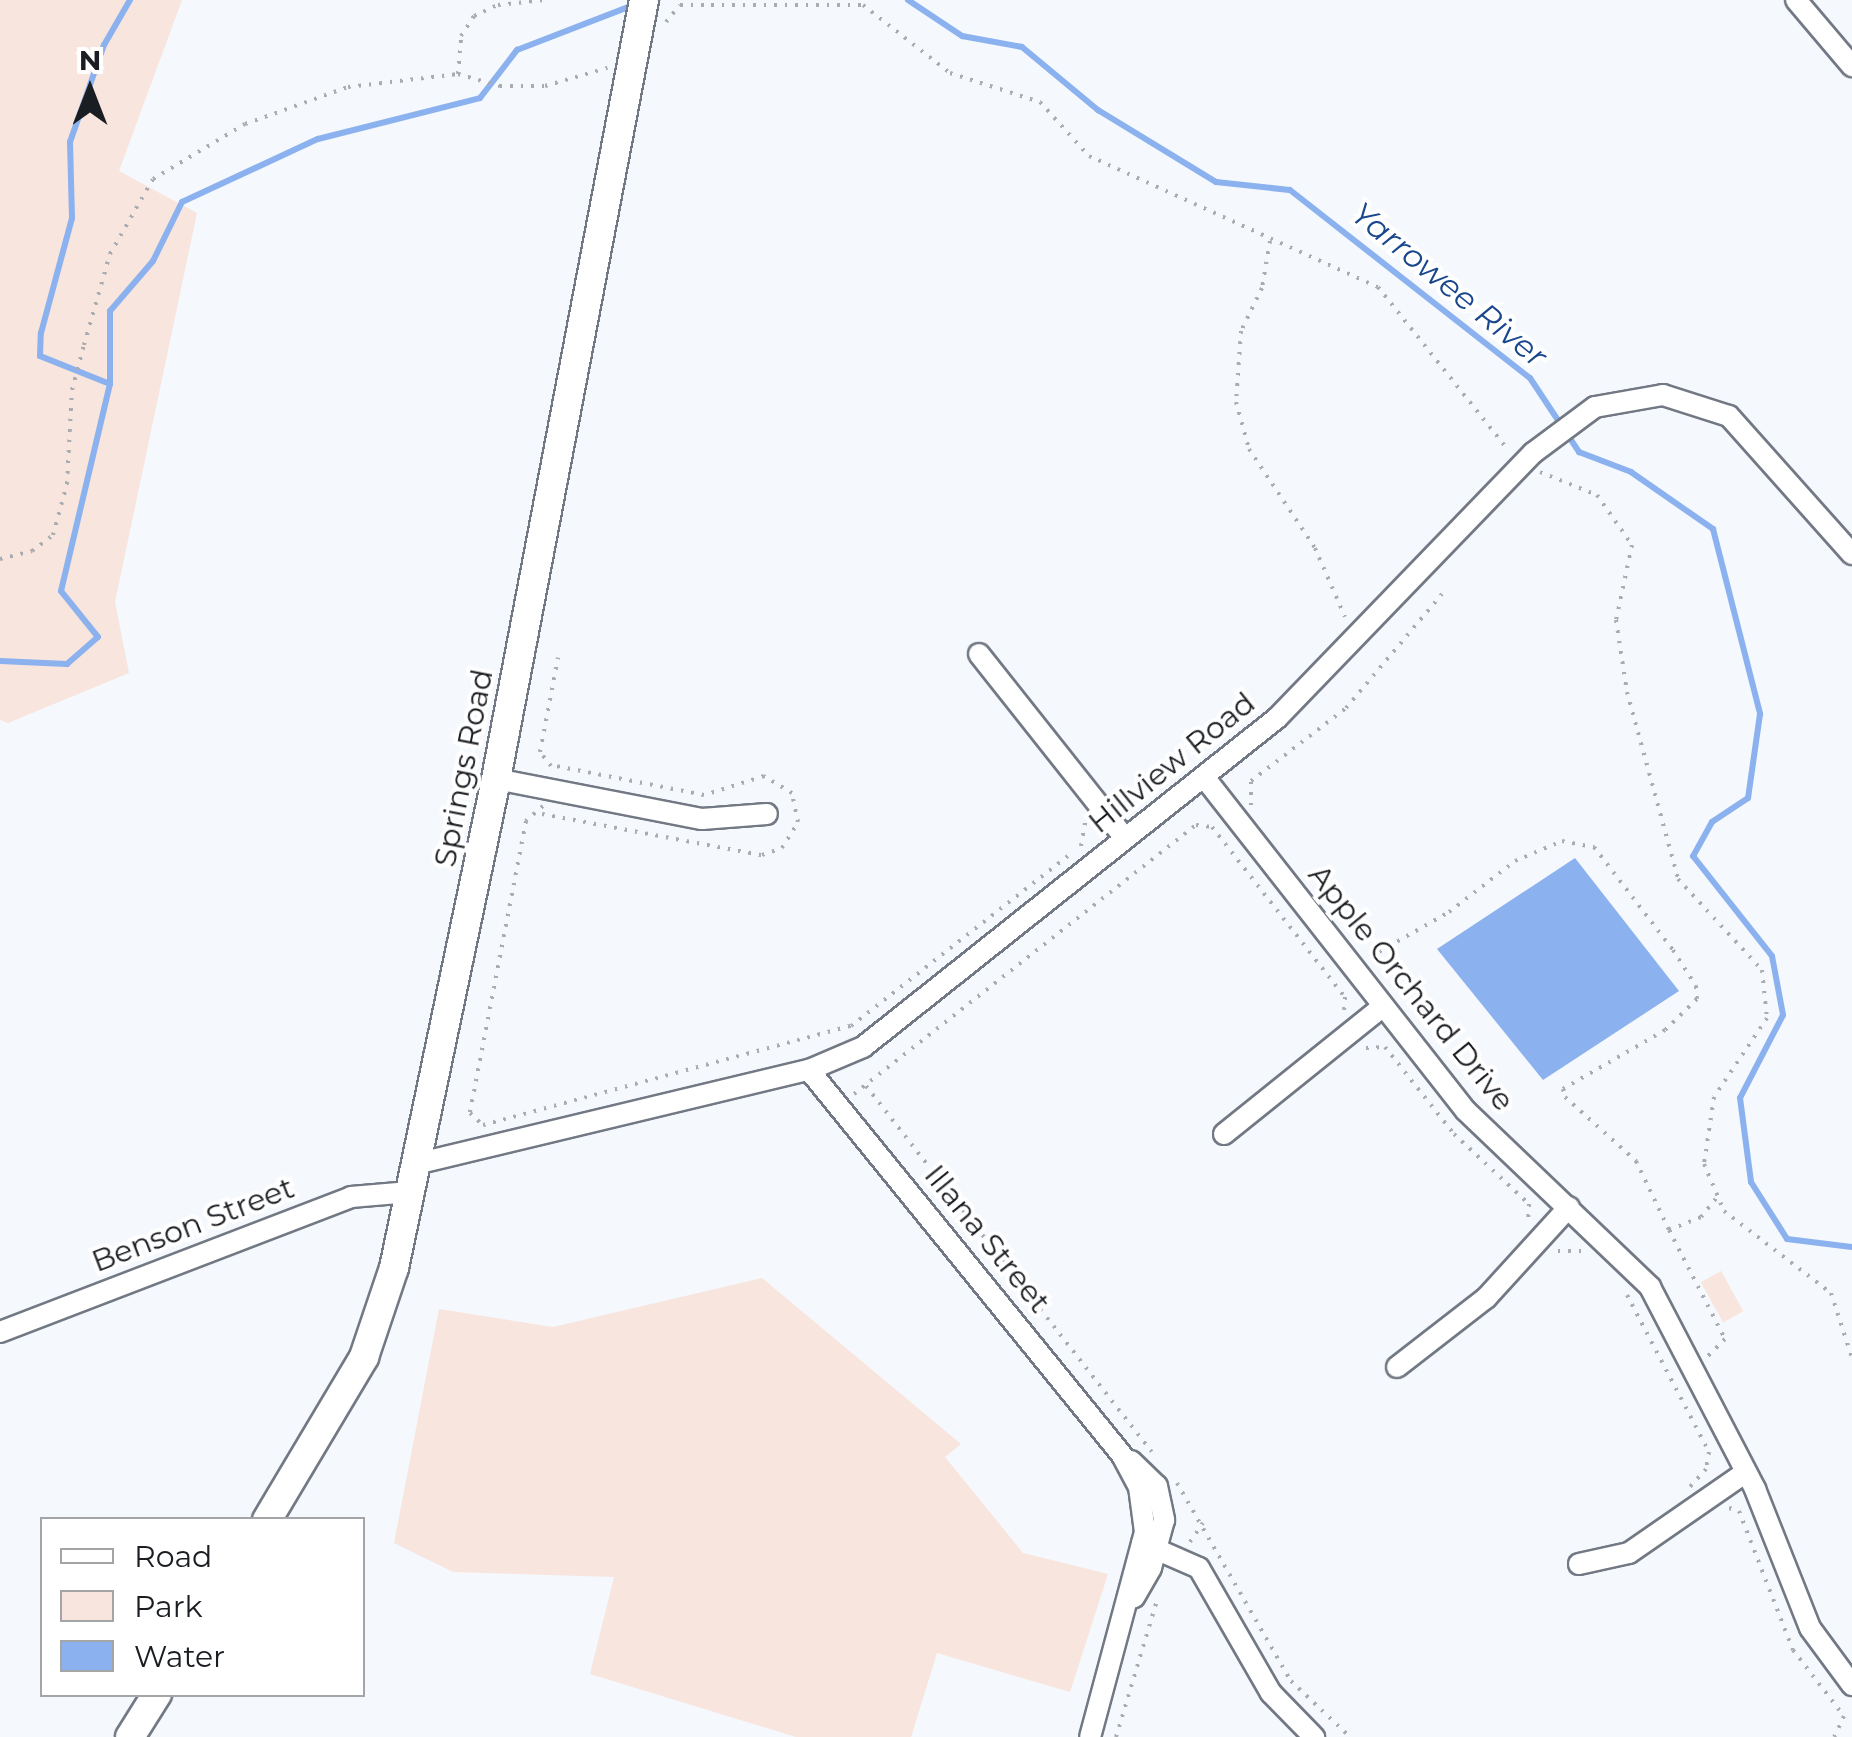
<!DOCTYPE html>
<style>
body{margin:0}
#map{position:relative;width:1852px;height:1737px;overflow:hidden;background:#f5f8fd;font-family:Montserrat,sans-serif}
div>[style]{position:absolute}
.green>*{inset:0;background:#f8e5dd;transform-origin:0 0}
.water>*{inset:0;background:#8bb2ef}
.stream>*{height:6px;margin:-3px;padding:0 3px;transform-origin:3px;border-radius:3px;background:#8bb2ef}
.path>*{height:4px;margin-top:-2px;transform-origin:0;background:repeating-linear-gradient(90deg,#a9acb0 0 2.5px,transparent 0 10.5px)}
.roads{filter:drop-shadow(2px 0 #727984) drop-shadow(-2px 0 #727984) drop-shadow(0 2px #727984) drop-shadow(0 -2px #727984)}
.minor>*{height:20px;margin:-10px;padding:0 10px;transform-origin:10px;border-radius:10px;background:#fff}
.tertiary>*{height:28px;margin:-14px;padding:0 14px;transform-origin:14px;border-radius:14px;background:#fff}
span{translate:-50% -50%;white-space:nowrap;text-align:center;line-height:1.15;-webkit-text-stroke:8px #fff;paint-order:stroke}
.street-label{font-size:30px;color:#1a1d21}
.water-label{font-size:32px;color:#18478d;font-style:italic}
.legend{position:absolute;left:40px;top:1517px;width:325px;height:180px;box-sizing:border-box;background:#fff;border:2px solid #a3a5a6;margin:0;padding:12px 18px;list-style:none;font-size:30px;color:#1a1d21}
.legend li{display:flex;align-items:center;gap:20px;height:50px}
.legend b{width:50px;border:2px solid #a3a5a6}
.north{position:absolute;left:40px;top:40px;width:100px;height:100px;-webkit-text-stroke:8px #fff;paint-order:stroke;rotate:0deg;font-size:28px;font-weight:700;line-height:40px;text-align:center;color:#1a1d21}
.north::after{content:'';display:block;margin:auto;width:35px;height:45px;background:#1a1d21;clip-path:polygon(50% 0,100% 100%,50% 72%,0 100%)}
</style>
<div id="map">
<div class="green">
<i style="clip-path:polygon(0 0,182px 0,119px 171px,197px 213px,115px 602px,129px 673px,8px 723px,0 720px)"></i>
<i style="left:1721px;top:1271px;width:46px;height:23px;rotate:61deg"></i>
<i style="clip-path:polygon(762px 1278px,961px 1444px,945px 1457px,1023px 1553px,1108px 1574px,1070px 1692px,937px 1653px,911px 1737px,796px 1737px,590px 1674px,614px 1577px,453px 1572px,394px 1543px,439px 1309px,553px 1327px)"></i>
</div>
<div class="water">
<i style="clip-path:polygon(1575px 858px,1679px 991px,1543px 1080px,1437px 949px)"></i>
</div>
<div class="stream">
<i style="left:908px;top:0;width:65px;rotate:33.7deg"></i>
<i style="left:962px;top:36px;width:61px;rotate:10.4deg"></i>
<i style="left:1022px;top:47px;width:99px;rotate:39.7deg"></i>
<i style="left:1098px;top:110px;width:138px;rotate:31.4deg"></i>
<i style="left:1216px;top:182px;width:74px;rotate:6.2deg"></i>
<i style="left:1290px;top:190px;width:305px;rotate:38.1deg"></i>
<i style="left:1530px;top:378px;width:89px;rotate:56.5deg"></i>
<i style="left:1579px;top:452px;width:56px;rotate:21deg"></i>
<i style="left:1631px;top:472px;width:100px;rotate:34.8deg"></i>
<i style="left:1713px;top:529px;width:191px;rotate:75.7deg"></i>
<i style="left:1760px;top:714px;width:85px;rotate:98.1deg"></i>
<i style="left:1748px;top:798px;width:43px;rotate:146.3deg"></i>
<i style="left:1712px;top:822px;width:39px;rotate:119deg"></i>
<i style="left:1693px;top:856px;width:127px;rotate:51.7deg"></i>
<i style="left:1772px;top:956px;width:60px;rotate:79.4deg"></i>
<i style="left:1783px;top:1015px;width:93px;rotate:117.4deg"></i>
<i style="left:1740px;top:1098px;width:85px;rotate:82.5deg"></i>
<i style="left:1751px;top:1182px;width:67px;rotate:57.7deg"></i>
<i style="left:1787px;top:1239px;width:65px;rotate:7deg"></i>
<i style="left:110px;top:384px;width:75px;rotate:-158.2deg"></i>
<i style="left:40px;top:356px;width:23px;rotate:-88deg"></i>
<i style="left:41px;top:333px;width:119px;rotate:-74.9deg"></i>
<i style="left:72px;top:218px;width:76px;rotate:-91.5deg"></i>
<i style="left:70px;top:142px;width:103px;rotate:-70.7deg"></i>
<i style="left:104px;top:45px;width:52px;rotate:-60deg"></i>
<i style="left:0;top:661px;width:67px;rotate:2.6deg"></i>
<i style="left:67px;top:664px;width:41px;rotate:-41.1deg"></i>
<i style="left:98px;top:637px;width:59px;rotate:-128.8deg"></i>
<i style="left:61px;top:591px;width:213px;rotate:-76.7deg"></i>
<i style="left:110px;top:384px;width:73px;rotate:-90deg"></i>
<i style="left:110px;top:311px;width:66px;rotate:-49.3deg"></i>
<i style="left:153px;top:261px;width:66px;rotate:-63.8deg"></i>
<i style="left:182px;top:202px;width:150px;rotate:-24.9deg"></i>
<i style="left:318px;top:139px;width:167px;rotate:-14.2deg"></i>
<i style="left:480px;top:98px;width:61px;rotate:-52.4deg"></i>
<i style="left:517px;top:50px;width:128px;rotate:-21.1deg"></i>
</div>
<div class="path">
<i style="left:666px;top:22px;width:22px;rotate:-51deg"></i>
<i style="left:680px;top:5px;width:183px"></i>
<i style="left:863px;top:5px;width:110px;rotate:38deg"></i>
<i style="left:950px;top:73px;width:95px;rotate:17.9deg"></i>
<i style="left:1040px;top:102px;width:73px;rotate:47.8deg"></i>
<i style="left:1089px;top:156px;width:317px;rotate:24.4deg"></i>
<i style="left:1378px;top:287px;width:208px;rotate:51.4deg"></i>
<i style="left:458px;top:74px;width:38px;rotate:-85deg"></i>
<i style="left:461px;top:36px;width:24px;rotate:-57deg"></i>
<i style="left:474px;top:16px;width:26px;rotate:-25deg"></i>
<i style="left:498px;top:5px;width:46px;rotate:-6.2deg"></i>
<i style="left:1270px;top:241px;width:48px;rotate:99.7deg"></i>
<i style="left:1262px;top:288px;width:48px;rotate:116deg"></i>
<i style="left:1241px;top:331px;width:71px;rotate:94deg"></i>
<i style="left:1236px;top:402px;width:49px;rotate:74.5deg"></i>
<i style="left:1249px;top:449px;width:119px;rotate:56.3deg"></i>
<i style="left:1315px;top:548px;width:75px;rotate:66.5deg"></i>
<i style="left:1540px;top:472px;width:61px;rotate:22deg"></i>
<i style="left:1597px;top:495px;width:61px;rotate:55deg"></i>
<i style="left:1632px;top:545px;width:77px;rotate:102deg"></i>
<i style="left:1616px;top:620px;width:73px;rotate:81.3deg"></i>
<i style="left:1627px;top:692px;width:194px;rotate:74.7deg"></i>
<i style="left:1678px;top:879px;width:124px;rotate:47.3deg"></i>
<i style="left:1762px;top:970px;width:48px;rotate:84.1deg"></i>
<i style="left:1767px;top:1018px;width:95px;rotate:123.9deg"></i>
<i style="left:1714px;top:1097px;width:68px;rotate:98.5deg"></i>
<i style="left:1704px;top:1164px;width:51px;rotate:66.9deg"></i>
<i style="left:1724px;top:1211px;width:135px;rotate:37.5deg"></i>
<i style="left:1831px;top:1293px;width:68px;rotate:72.1deg"></i>
<i style="left:0;top:559px;width:33px;rotate:-14deg"></i>
<i style="left:32px;top:551px;width:26px;rotate:-37deg"></i>
<i style="left:53px;top:535px;width:53px;rotate:-74.6deg"></i>
<i style="left:67px;top:484px;width:94px;rotate:-87deg"></i>
<i style="left:72px;top:390px;width:47px;rotate:-75.1deg"></i>
<i style="left:84px;top:345px;width:95px;rotate:-74.1deg"></i>
<i style="left:110px;top:254px;width:86px;rotate:-60.2deg"></i>
<i style="left:153px;top:179px;width:107px;rotate:-30.9deg"></i>
<i style="left:245px;top:124px;width:109px;rotate:-19.8deg"></i>
<i style="left:348px;top:87px;width:111px;rotate:-6.7deg"></i>
<i style="left:458px;top:74px;width:44px;rotate:15.9deg"></i>
<i style="left:500px;top:86px;width:45px"></i>
<i style="left:545px;top:86px;width:65px;rotate:-16.2deg"></i>
<i style="left:551px;top:766px;width:18px;rotate:-128deg"></i>
<i style="left:540px;top:752px;width:96px;rotate:-79.2deg"></i>
<i style="left:1113px;top:795px;width:29px;rotate:6deg"></i>
<i style="left:1251px;top:805px;width:24px;rotate:-90deg"></i>
<i style="left:1251px;top:781px;width:120px;rotate:-37.5deg"></i>
<i style="left:1346px;top:708px;width:149px;rotate:-49.9deg"></i>
<i style="left:543px;top:806px;width:23px;rotate:139deg"></i>
<i style="left:526px;top:821px;width:297px;rotate:100.9deg"></i>
<i style="left:470px;top:1113px;width:18px;rotate:43deg"></i>
<i style="left:483px;top:1125px;width:381px;rotate:-15.1deg"></i>
<i style="left:851px;top:1026px;width:277px;rotate:-38.1deg"></i>
<i style="left:542px;top:814px;width:224px;rotate:10.6deg"></i>
<i style="left:762px;top:855px;width:21px;rotate:-19deg"></i>
<i style="left:782px;top:848px;width:31px;rotate:-58deg"></i>
<i style="left:798px;top:822px;width:30px;rotate:-102deg"></i>
<i style="left:792px;top:793px;width:33px;rotate:-149deg"></i>
<i style="left:764px;top:776px;width:63px;rotate:162.4deg"></i>
<i style="left:704px;top:795px;width:156px;rotate:-168.9deg"></i>
<i style="left:1081px;top:846px;width:29px;rotate:-80deg"></i>
<i style="left:1370px;top:957px;width:91px;rotate:-29.7deg"></i>
<i style="left:1449px;top:912px;width:83px;rotate:-37.7deg"></i>
<i style="left:1515px;top:861px;width:51px;rotate:-23.1deg"></i>
<i style="left:1562px;top:841px;width:33px;rotate:11deg"></i>
<i style="left:1594px;top:847px;width:130px;rotate:52.5deg"></i>
<i style="left:1673px;top:950px;width:43px;rotate:57.4deg"></i>
<i style="left:1696px;top:986px;width:13px;rotate:86deg"></i>
<i style="left:1697px;top:999px;width:45px;rotate:135.9deg"></i>
<i style="left:1665px;top:1030px;width:118px;rotate:150deg"></i>
<i style="left:1563px;top:1089px;width:8px;rotate:76deg"></i>
<i style="left:1565px;top:1097px;width:96px;rotate:42deg"></i>
<i style="left:1636px;top:1161px;width:76px;rotate:64.4deg"></i>
<i style="left:1669px;top:1230px;width:35px;rotate:-22deg"></i>
<i style="left:1701px;top:1217px;width:27px;rotate:-51deg"></i>
<i style="left:1366px;top:1048px;width:19px;rotate:-3deg"></i>
<i style="left:1385px;top:1047px;width:111px;rotate:51.6deg"></i>
<i style="left:1454px;top:1134px;width:103px;rotate:43deg"></i>
<i style="left:1529px;top:1204px;width:17px;rotate:93deg"></i>
<i style="left:866px;top:1086px;width:464px;rotate:52deg"></i>
<i style="left:854px;top:1094px;width:435px;rotate:-38.2deg"></i>
<i style="left:1196px;top:825px;width:16px;rotate:7deg"></i>
<i style="left:1212px;top:827px;width:216px;rotate:52deg"></i>
<i style="left:1345px;top:997px;width:13px;rotate:94deg"></i>
<i style="left:1669px;top:1230px;width:123px;rotate:62.8deg"></i>
<i style="left:1725px;top:1339px;width:27px;rotate:135deg"></i>
<i style="left:1558px;top:1251px;width:23px"></i>
<i style="left:1627px;top:1295px;width:177px;rotate:62.4deg"></i>
<i style="left:1709px;top:1452px;width:17px;rotate:100deg"></i>
<i style="left:1706px;top:1469px;width:27px;rotate:132deg"></i>
<i style="left:1177px;top:1483px;width:228px;rotate:60.1deg"></i>
<i style="left:1291px;top:1681px;width:81px;rotate:43.5deg"></i>
<i style="left:1729px;top:1508px;width:10px;rotate:17deg"></i>
<i style="left:1739px;top:1511px;width:149px;rotate:68.8deg"></i>
<i style="left:1793px;top:1650px;width:83px;rotate:52.3deg"></i>
<i style="left:1844px;top:1716px;width:23px;rotate:115deg"></i>
<i style="left:1190px;top:1542px;width:23px;rotate:-56deg"></i>
<i style="left:1116px;top:1737px;width:143px;rotate:-73.3deg"></i>
</div>
<div class="roads">
<div class="minor">
<i style="left:1796px;top:0;width:87px;rotate:49.7deg"></i>
<i style="left:979px;top:654px;width:235px;rotate:51.6deg"></i>
<i style="left:1204px;top:777px;width:424px;rotate:51.9deg"></i>
<i style="left:1466px;top:1111px;width:255px;rotate:43.7deg"></i>
<i style="left:1650px;top:1287px;width:228px;rotate:62.5deg"></i>
<i style="left:1755px;top:1489px;width:149px;rotate:68.4deg"></i>
<i style="left:1810px;top:1628px;width:71px;rotate:53.6deg"></i>
<i style="left:496px;top:779px;width:210px;rotate:11deg"></i>
<i style="left:702px;top:819px;width:65px;rotate:-4.4deg"></i>
<i style="left:809px;top:1070px;width:498px;rotate:50.9deg"></i>
<i style="left:1123px;top:1457px;width:34px;rotate:62deg"></i>
<i style="left:1139px;top:1487px;width:45px;rotate:82.4deg"></i>
<i style="left:1145px;top:1532px;width:212px;rotate:105deg"></i>
<i style="left:1224px;top:1134px;width:204px;rotate:-38.8deg"></i>
<i style="left:416px;top:1164px;width:404px;rotate:-13.5deg"></i>
<i style="left:809px;top:1070px;width:59px;rotate:-23.1deg"></i>
<i style="left:863px;top:1047px;width:529px;rotate:-38.47deg"></i>
<i style="left:1277px;top:718px;width:368px;rotate:-46deg"></i>
<i style="left:1533px;top:453px;width:77px;rotate:-36.6deg"></i>
<i style="left:1595px;top:407px;width:69px;rotate:-10deg"></i>
<i style="left:1663px;top:395px;width:69px;rotate:17.7deg"></i>
<i style="left:1729px;top:416px;width:185px;rotate:48.3deg"></i>
<i style="left:0;top:1332px;width:376px;rotate:-21deg"></i>
<i style="left:351px;top:1197px;width:59px;rotate:-4.8deg"></i>
<i style="left:1397px;top:1367px;width:113px;rotate:-37.8deg"></i>
<i style="left:1486px;top:1298px;width:123px;rotate:-47.6deg"></i>
<i style="left:1131px;top:1461px;width:36px;rotate:44deg"></i>
<i style="left:1157px;top:1486px;width:35px;rotate:78deg"></i>
<i style="left:1164px;top:1520px;width:50px;rotate:105.2deg"></i>
<i style="left:1151px;top:1568px;width:34px;rotate:120deg"></i>
<i style="left:1142px;top:1543px;width:62px;rotate:23.7deg"></i>
<i style="left:1199px;top:1568px;width:144px;rotate:60.1deg"></i>
<i style="left:1271px;top:1693px;width:62px;rotate:45.7deg"></i>
<i style="left:1579px;top:1564px;width:51px;rotate:-12.4deg"></i>
<i style="left:1629px;top:1553px;width:142px;rotate:-34.7deg"></i>
</div>
<div class="tertiary">
<i style="left:267px;top:1520px;width:190px;rotate:-59.2deg"></i>
<i style="left:364px;top:1357px;width:94px;rotate:-71.4deg"></i>
<i style="left:394px;top:1268px;width:500px;rotate:-78.2deg"></i>
<i style="left:496px;top:779px;width:793px;rotate:-79.24deg"></i>
<i style="left:130px;top:1737px;width:51px;rotate:-57.9deg"></i>
</div>
</div>
<div class="street-label">
<span style="left:1172px;top:763px;rotate:-39deg">Hillview Road</span>
<span style="left:464px;top:768px;rotate:-79deg">Springs Road</span>
<span style="left:1411px;top:988px;rotate:51deg">Apple Orchard Drive</span>
<span style="left:193px;top:1225px;rotate:-21deg">Benson Street</span>
<span style="left:987px;top:1239px;rotate:51deg">Illana Street</span>
</div>
<div class="water-label">
<span style="left:1449px;top:285px;rotate:39deg">Yarrowee River</span>
</div>
<ul class="legend">
<li><b style="height:12px;background:#fff"></b>Road</li>
<li><b style="height:28px;background:#f8e5dd"></b>Park</li>
<li><b style="height:28px;background:#8bb2ef"></b>Water</li>
</ul>
<div class="north">N</div>
</div>
